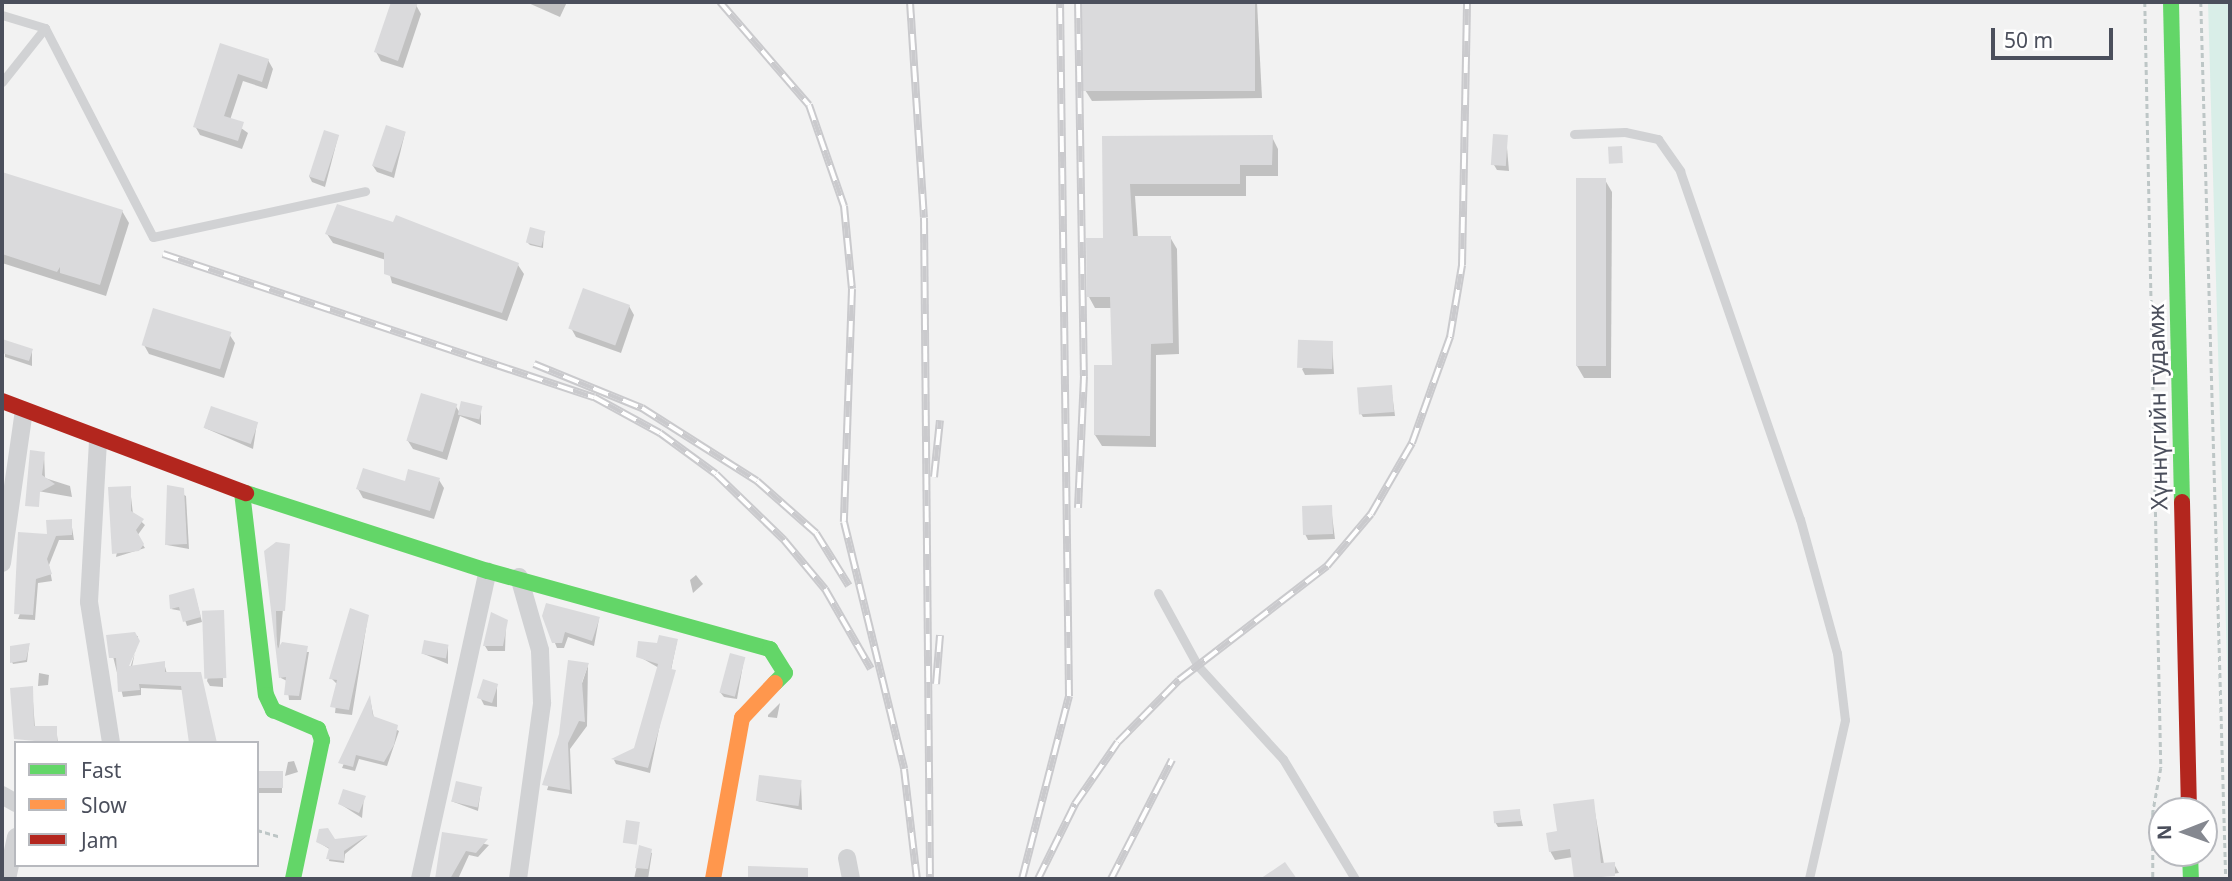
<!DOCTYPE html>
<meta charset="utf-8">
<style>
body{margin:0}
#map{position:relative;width:2232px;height:881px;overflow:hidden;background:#f2f2f2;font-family:"Noto Sans",sans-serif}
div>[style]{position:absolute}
.green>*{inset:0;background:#d9eee8}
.shadow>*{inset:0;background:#0003;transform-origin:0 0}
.building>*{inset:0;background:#dadadc;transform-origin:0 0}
.path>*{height:2.5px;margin-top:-1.25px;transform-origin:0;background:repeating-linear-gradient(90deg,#bdc6c6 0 5px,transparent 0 8.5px)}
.lane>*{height:9px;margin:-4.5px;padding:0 4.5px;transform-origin:4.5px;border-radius:4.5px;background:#d1d2d4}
.street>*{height:18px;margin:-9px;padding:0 9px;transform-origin:9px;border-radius:9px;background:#d1d2d4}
.fast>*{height:16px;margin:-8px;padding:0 8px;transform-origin:8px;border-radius:8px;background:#63d668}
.slow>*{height:16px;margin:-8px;padding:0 8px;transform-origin:8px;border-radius:8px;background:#ff974d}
.jam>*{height:16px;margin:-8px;padding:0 8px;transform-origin:8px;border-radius:8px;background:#b3261e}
.rail>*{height:8px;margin-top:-4px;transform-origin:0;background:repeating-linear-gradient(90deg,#fff 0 16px,#cacacd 0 32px);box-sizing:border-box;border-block:2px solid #cacacd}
span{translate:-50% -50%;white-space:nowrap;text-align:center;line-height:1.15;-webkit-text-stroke:5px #fff;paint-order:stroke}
.street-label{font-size:23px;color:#4b4f5c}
.frame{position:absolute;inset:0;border:4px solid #4b4f5c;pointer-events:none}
.legend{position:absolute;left:14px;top:741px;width:245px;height:126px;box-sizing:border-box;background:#fff;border:2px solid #b7b9be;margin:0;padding:9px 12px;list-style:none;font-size:21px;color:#4b4f5c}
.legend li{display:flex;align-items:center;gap:14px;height:35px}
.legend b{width:35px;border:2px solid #b7b9be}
.north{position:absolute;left:2148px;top:797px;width:70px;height:70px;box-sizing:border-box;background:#fff;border:2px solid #b7b9be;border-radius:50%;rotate:269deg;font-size:19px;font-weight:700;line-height:28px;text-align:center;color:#4b4f5c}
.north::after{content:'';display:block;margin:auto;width:24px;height:32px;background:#858890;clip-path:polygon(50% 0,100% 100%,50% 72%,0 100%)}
.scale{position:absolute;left:1991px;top:28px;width:122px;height:32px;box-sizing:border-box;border:4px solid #4b4f5c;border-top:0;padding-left:9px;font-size:21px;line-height:24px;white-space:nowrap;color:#4b4f5c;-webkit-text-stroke:5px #fff;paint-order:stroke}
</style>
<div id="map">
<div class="green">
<i style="clip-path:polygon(2208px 2px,2230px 2px,2230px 768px)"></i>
</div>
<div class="shadow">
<i style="clip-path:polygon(393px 2px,416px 5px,421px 14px,403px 68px,381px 61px,376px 52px)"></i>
<i style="clip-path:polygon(526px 2px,567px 2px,560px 17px)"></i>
<i style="clip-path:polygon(1082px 2px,1257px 2px,1262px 98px,1092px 101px,1085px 90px)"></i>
<i style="clip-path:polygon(221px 45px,268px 60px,273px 69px,267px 89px,243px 81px,230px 120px,248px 133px,242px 149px,200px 135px,195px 126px)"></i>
<i style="clip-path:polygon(405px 133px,394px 178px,377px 172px,373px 166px)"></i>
<i style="clip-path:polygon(1506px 136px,1509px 171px,1497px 170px,1494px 165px)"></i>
<i style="clip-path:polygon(338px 137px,325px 187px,312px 182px,309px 176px)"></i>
<i style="clip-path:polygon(1104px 137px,1272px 137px,1278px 149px,1278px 176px,1246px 176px,1246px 196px,1135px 196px,1138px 238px,1170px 237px,1177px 249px,1179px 354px,1156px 355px,1156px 447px,1102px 446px,1095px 435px,1113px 367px,1112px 308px,1095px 308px,1089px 297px,1105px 239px)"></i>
<i style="clip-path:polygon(2px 174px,122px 211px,129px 223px,106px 296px,2px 263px)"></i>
<i style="clip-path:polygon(1605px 180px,1612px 192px,1611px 378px,1584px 378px,1577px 366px)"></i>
<i style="clip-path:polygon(544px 232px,543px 248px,530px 245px,528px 243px)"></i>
<i style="clip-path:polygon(327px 234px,518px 265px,524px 274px,507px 321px,392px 283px,386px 260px,333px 243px)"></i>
<i style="clip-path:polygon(629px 306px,634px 315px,621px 353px,576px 337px,571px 328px)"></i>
<i style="clip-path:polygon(229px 334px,235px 343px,224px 378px,149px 354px,144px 345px)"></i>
<i style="clip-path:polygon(5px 341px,32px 350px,32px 366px,5px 357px)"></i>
<i style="clip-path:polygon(1332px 343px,1334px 374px,1305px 375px,1302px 369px)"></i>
<i style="clip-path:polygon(1391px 386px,1395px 416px,1363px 417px,1360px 412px)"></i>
<i style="clip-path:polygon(455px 405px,460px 413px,481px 408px,481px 425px,460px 416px,447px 460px,413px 449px,408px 441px)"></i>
<i style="clip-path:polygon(257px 423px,253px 449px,205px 428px)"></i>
<i style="clip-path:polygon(44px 453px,45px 478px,70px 486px,72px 497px,32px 490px)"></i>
<i style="clip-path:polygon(439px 480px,444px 488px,434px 519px,363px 498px,358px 489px)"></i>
<i style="clip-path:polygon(169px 487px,186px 496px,189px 549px,167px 545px)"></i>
<i style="clip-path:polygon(130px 488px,133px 514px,145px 525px,137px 536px,145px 548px,116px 557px)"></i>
<i style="clip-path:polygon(1331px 507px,1335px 539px,1308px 540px,1305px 534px)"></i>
<i style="clip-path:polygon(71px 521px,74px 540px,59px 540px,49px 565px,52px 581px,38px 583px,35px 620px,18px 619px,48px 536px)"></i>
<i style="clip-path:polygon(289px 546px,279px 651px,309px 652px,301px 700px,289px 700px,287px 681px,281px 678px,266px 552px)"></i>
<i style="clip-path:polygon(696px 575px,703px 584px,693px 593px,690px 580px)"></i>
<i style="clip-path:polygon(195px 595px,202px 622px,187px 626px,182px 611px,171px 609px)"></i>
<i style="clip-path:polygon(223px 612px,223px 687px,210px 686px,207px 681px)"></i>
<i style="clip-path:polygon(368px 616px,352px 715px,335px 713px,338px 685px,331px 678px)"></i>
<i style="clip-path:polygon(544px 616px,599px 619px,594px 646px,568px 637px,564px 648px,557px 648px)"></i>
<i style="clip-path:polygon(506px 621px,505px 651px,488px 651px,485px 646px)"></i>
<i style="clip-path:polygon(evenodd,108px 636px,138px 636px,132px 667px,164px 663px,167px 674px,200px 674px,216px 743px,173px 743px,191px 741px,183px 690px,141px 688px,141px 695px,123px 697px,108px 636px,136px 639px,139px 639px,128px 675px,124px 674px,136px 639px)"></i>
<i style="clip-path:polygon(677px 641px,650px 773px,616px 764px,614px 760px,636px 749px,659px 668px,638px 656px)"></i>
<i style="clip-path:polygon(29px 645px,27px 662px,13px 664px,12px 662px)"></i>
<i style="clip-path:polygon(448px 647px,448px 664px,424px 654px)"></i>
<i style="clip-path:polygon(744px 659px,737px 699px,724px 697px,720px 692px)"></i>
<i style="clip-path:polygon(588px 665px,587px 726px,570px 749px,572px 794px,547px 790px)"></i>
<i style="clip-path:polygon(39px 673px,49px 675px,48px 685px,38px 686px)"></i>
<i style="clip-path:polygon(497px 686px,497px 707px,484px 705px,481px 699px)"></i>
<i style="clip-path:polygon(32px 688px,35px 728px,56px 727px,58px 743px,16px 738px)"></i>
<i style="clip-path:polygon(370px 699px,374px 718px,399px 731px,387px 766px,359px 759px,355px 771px,342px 768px)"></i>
<i style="clip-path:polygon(780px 703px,777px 718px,768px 717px,768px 715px)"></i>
<i style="clip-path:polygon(294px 761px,298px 772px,285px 776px,288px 762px)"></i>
<i style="left:257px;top:773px;width:25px;height:20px"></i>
<i style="clip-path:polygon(801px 782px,802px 810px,757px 801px)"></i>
<i style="clip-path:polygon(481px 789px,478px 811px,451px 801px)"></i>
<i style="clip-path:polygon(364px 797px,362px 818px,340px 804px)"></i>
<i style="clip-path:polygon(1593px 801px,1604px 864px,1614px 864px,1619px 873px,1575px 879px,1573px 857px,1555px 860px,1550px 851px,1559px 833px)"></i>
<i style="clip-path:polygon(1519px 811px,1523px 826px,1498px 827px,1495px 822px)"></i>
<i style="clip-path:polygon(444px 834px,489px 845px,478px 857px,469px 855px,458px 879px,436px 879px)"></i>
<i style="clip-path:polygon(367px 836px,345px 854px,344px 863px,329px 861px,331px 850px,318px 842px)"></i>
<i style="clip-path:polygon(641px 848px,652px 853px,648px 879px,634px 879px)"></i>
</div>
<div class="building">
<i style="clip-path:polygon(391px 2px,418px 2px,398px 61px,374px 52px)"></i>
<i style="left:1081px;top:2px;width:174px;height:89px"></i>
<i style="clip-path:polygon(220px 43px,269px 59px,262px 82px,238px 74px,224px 116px,244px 122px,238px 141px,193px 127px)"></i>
<i style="left:386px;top:125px;width:21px;height:43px;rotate:19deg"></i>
<i style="left:324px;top:130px;width:16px;height:49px;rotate:18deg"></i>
<i style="left:1493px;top:134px;width:15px;height:31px;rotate:4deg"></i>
<i style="clip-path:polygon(1273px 135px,1272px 165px,1240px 165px,1240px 184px,1130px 184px,1133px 236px,1171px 236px,1173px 343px,1151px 344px,1150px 436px,1094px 435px,1094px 365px,1112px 365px,1110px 297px,1087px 297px,1086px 238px,1103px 238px,1102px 136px)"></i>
<i style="left:1622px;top:146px;width:17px;height:14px;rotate:87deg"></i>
<i style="clip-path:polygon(2px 172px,123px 210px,100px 285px,60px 273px,60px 267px,57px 272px,2px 254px)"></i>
<i style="left:1576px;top:178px;width:30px;height:188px"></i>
<i style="clip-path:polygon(337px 204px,393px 222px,396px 215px,519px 263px,502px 313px,384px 274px,384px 253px,325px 234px)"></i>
<i style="left:530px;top:227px;width:16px;height:16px;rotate:15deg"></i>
<i style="left:583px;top:288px;width:50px;height:43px;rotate:20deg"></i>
<i style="left:153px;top:308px;width:82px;height:39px;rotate:17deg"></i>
<i style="clip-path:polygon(2px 339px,33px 349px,29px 361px,2px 353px)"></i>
<i style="left:1333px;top:341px;width:28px;height:35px;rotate:92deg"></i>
<i style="left:1392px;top:385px;width:27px;height:35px;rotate:86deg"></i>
<i style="left:421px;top:393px;width:38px;height:50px;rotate:17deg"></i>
<i style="left:461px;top:401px;width:22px;height:14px;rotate:13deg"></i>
<i style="left:211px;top:406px;width:50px;height:23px;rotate:19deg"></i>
<i style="clip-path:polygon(30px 450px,45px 452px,42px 475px,55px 484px,40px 492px,39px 507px,25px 506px)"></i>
<i style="clip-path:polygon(363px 468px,405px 481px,408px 469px,440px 478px,430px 511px,356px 489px)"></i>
<i style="clip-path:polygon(167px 485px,184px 488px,187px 544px,165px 545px)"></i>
<i style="clip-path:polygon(131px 486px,131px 511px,144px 519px,136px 530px,144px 544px,139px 551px,112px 554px,108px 487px)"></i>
<i style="left:1332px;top:505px;width:29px;height:30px;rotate:88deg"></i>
<i style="clip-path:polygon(72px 519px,72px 535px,56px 536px,47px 559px,52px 574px,36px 579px,33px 615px,14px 614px,18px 532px,47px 534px,46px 520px)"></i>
<i style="clip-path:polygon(276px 542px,290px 544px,285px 611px,276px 611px,277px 650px,282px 642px,308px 646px,299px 696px,284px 695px,286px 677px,279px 678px,264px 551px)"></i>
<i style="clip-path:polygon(194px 588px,201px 617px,183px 622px,179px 607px,170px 609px,169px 595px)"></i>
<i style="clip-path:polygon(546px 603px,600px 617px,592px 641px,565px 632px,562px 643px,552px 643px,542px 616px)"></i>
<i style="clip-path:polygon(350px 608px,369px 615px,349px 710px,330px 707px,337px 680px,329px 679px)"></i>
<i style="left:224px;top:610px;width:68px;height:22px;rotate:88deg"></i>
<i style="clip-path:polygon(491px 612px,508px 620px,503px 646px,483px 646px)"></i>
<i style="clip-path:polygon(135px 632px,140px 641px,129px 666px,165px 661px,165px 672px,201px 672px,217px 743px,189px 743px,181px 686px,139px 684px,140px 690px,118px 692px,116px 658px,109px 658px,106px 635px)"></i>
<i style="clip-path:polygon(659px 635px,678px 639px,671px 669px,676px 670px,648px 768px,611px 759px,634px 748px,658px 664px,636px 657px,638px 641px,657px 643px)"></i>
<i style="left:424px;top:640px;width:25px;height:14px;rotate:11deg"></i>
<i style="clip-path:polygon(30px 643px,26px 660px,10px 663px,10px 646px)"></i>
<i style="left:730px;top:653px;width:16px;height:41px;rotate:15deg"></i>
<i style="clip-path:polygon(568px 660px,589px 663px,582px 682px,585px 722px,579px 721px,568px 743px,570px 790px,542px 785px,559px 734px)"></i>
<i style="left:483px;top:679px;width:16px;height:20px;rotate:18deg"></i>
<i style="clip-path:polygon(33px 686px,34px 726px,57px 726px,57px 743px,14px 739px,10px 688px)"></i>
<i style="clip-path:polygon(370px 695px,373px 716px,398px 725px,394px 745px,384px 762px,356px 755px,353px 767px,338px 763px)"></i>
<i style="left:257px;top:771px;width:26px;height:17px"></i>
<i style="left:759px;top:775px;width:43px;height:26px;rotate:7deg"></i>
<i style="left:456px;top:781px;width:27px;height:21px;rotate:13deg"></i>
<i style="clip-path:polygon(343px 789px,366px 796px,359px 813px,338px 804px)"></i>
<i style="clip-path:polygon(1594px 799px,1601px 863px,1615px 862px,1615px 876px,1574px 879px,1570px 849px,1549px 852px,1546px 833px,1557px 831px,1553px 804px)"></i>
<i style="left:1520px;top:809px;width:12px;height:27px;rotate:85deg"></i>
<i style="left:626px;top:820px;width:14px;height:23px;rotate:8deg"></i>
<i style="clip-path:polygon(328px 828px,335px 839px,368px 835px,344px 851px,344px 861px,326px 859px,329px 848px,316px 842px,319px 829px)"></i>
<i style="clip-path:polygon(442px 832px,488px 839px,476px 853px,466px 851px,450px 879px,435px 879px)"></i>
<i style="clip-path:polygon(639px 845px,652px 849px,648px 869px,635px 868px)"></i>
<i style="clip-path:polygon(1285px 862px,1297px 879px,1260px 879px)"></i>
<i style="clip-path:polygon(748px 866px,808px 868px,808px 879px,748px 879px)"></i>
</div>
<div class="path">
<i style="left:2145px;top:2px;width:766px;rotate:88.8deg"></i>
<i style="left:2161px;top:768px;width:45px;rotate:100.3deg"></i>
<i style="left:2153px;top:812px;width:67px;rotate:90deg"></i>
<i style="left:2201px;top:2px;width:877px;rotate:88.37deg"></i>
<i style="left:257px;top:830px;width:25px;rotate:16deg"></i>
</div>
<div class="lane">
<i style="left:2px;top:15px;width:45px;rotate:16.8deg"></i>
<i style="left:45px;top:28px;width:235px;rotate:62.7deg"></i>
<i style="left:153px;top:237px;width:217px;rotate:-12.2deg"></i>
<i style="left:2px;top:82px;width:69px;rotate:-51.5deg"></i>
<i style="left:1574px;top:134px;width:51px;rotate:-2.2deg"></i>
<i style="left:1625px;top:132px;width:34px;rotate:12deg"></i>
<i style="left:1658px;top:139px;width:39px;rotate:55deg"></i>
<i style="left:1680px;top:171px;width:368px;rotate:71deg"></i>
<i style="left:1800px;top:519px;width:139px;rotate:74.6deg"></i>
<i style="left:1837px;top:653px;width:67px;rotate:83.2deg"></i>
<i style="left:1845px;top:720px;width:163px;rotate:102.8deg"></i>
<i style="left:1158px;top:593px;width:83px;rotate:61.3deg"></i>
<i style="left:1198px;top:666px;width:126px;rotate:47.6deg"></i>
<i style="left:1283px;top:759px;width:140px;rotate:59deg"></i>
</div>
<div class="street">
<i style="left:98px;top:441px;width:161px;rotate:93.2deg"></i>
<i style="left:89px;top:602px;width:143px;rotate:81.1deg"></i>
<i style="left:2px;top:563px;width:154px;rotate:-81.8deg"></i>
<i style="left:2px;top:795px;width:16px;rotate:30deg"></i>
<i style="left:847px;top:858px;width:21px;rotate:79deg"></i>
<i style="left:7px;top:879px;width:43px;rotate:-77.9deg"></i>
<i style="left:420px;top:879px;width:315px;rotate:-77.6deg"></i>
<i style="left:518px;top:879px;width:178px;rotate:-82.2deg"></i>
<i style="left:542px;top:703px;width:53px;rotate:-92.2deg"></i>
<i style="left:540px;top:650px;width:76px;rotate:-106deg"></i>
</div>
<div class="fast">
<i style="left:2171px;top:2px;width:500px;rotate:88.74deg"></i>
<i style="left:242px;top:492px;width:204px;rotate:83.3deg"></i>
<i style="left:266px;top:695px;width:17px;rotate:65deg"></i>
<i style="left:273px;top:710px;width:49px;rotate:22.9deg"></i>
<i style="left:318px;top:729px;width:12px;rotate:70deg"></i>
<i style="left:322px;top:740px;width:142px;rotate:101.8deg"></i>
<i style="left:246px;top:493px;width:254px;rotate:17.9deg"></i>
<i style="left:488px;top:571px;width:293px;rotate:15.5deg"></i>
<i style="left:770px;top:649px;width:28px;rotate:58deg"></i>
<i style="left:785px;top:673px;width:14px;rotate:135deg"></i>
<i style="left:2190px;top:853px;width:26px;rotate:88deg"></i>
</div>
<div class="slow">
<i style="left:713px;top:879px;width:164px;rotate:-79.8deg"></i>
<i style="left:742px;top:718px;width:48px;rotate:-46.7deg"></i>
</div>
<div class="jam">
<i style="left:2px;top:401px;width:261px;rotate:20.7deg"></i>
<i style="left:2182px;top:502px;width:309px;rotate:88.7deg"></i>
</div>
<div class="rail">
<i style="left:720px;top:2px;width:136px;rotate:49.2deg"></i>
<i style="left:809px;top:105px;width:107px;rotate:70.9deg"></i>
<i style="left:844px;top:206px;width:83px;rotate:84.5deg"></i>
<i style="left:852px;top:289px;width:233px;rotate:92deg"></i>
<i style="left:844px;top:522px;width:254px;rotate:76.3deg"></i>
<i style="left:904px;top:769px;width:111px;rotate:83.3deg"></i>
<i style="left:910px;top:2px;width:216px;rotate:86.3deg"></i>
<i style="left:924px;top:218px;width:661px;rotate:89.48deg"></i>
<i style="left:1078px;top:2px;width:374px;rotate:89.1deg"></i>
<i style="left:1084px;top:376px;width:132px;rotate:92.6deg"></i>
<i style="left:163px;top:254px;width:454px;rotate:18.4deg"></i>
<i style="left:594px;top:397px;width:75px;rotate:28.6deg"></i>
<i style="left:660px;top:433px;width:69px;rotate:36.2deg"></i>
<i style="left:716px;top:474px;width:95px;rotate:44.1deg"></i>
<i style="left:784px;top:540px;width:64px;rotate:50.1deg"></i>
<i style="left:825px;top:589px;width:92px;rotate:60.1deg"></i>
<i style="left:534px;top:364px;width:117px;rotate:22.2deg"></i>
<i style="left:642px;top:408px;width:136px;rotate:32.4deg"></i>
<i style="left:757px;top:481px;width:79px;rotate:41.4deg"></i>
<i style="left:816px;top:533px;width:62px;rotate:58.1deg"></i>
<i style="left:934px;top:477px;width:57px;rotate:-84deg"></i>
<i style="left:936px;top:684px;width:49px;rotate:-85.3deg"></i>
<i style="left:1022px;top:879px;width:189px;rotate:-75.6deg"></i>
<i style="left:1069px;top:696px;width:694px;rotate:-90.74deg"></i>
<i style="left:1038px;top:879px;width:84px;rotate:-63.7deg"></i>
<i style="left:1075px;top:804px;width:75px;rotate:-55.3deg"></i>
<i style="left:1118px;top:742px;width:87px;rotate:-45.5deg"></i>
<i style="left:1179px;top:680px;width:187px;rotate:-37.6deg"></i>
<i style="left:1327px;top:566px;width:68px;rotate:-49.8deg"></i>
<i style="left:1371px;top:514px;width:82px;rotate:-60deg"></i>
<i style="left:1412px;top:443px;width:113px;rotate:-70.3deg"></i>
<i style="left:1450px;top:337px;width:73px;rotate:-80.5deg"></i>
<i style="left:1462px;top:265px;width:263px;rotate:-88.9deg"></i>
<i style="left:1111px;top:879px;width:134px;rotate:-62.9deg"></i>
</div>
<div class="street-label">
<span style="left:2157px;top:407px;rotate:-91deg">Хүннүгийн гудамж</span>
</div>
<div class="frame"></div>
<ul class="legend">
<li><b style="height:9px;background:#63d668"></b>Fast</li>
<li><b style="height:9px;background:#ff974d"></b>Slow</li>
<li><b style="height:9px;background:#b3261e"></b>Jam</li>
</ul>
<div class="north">N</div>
<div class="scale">50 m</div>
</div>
